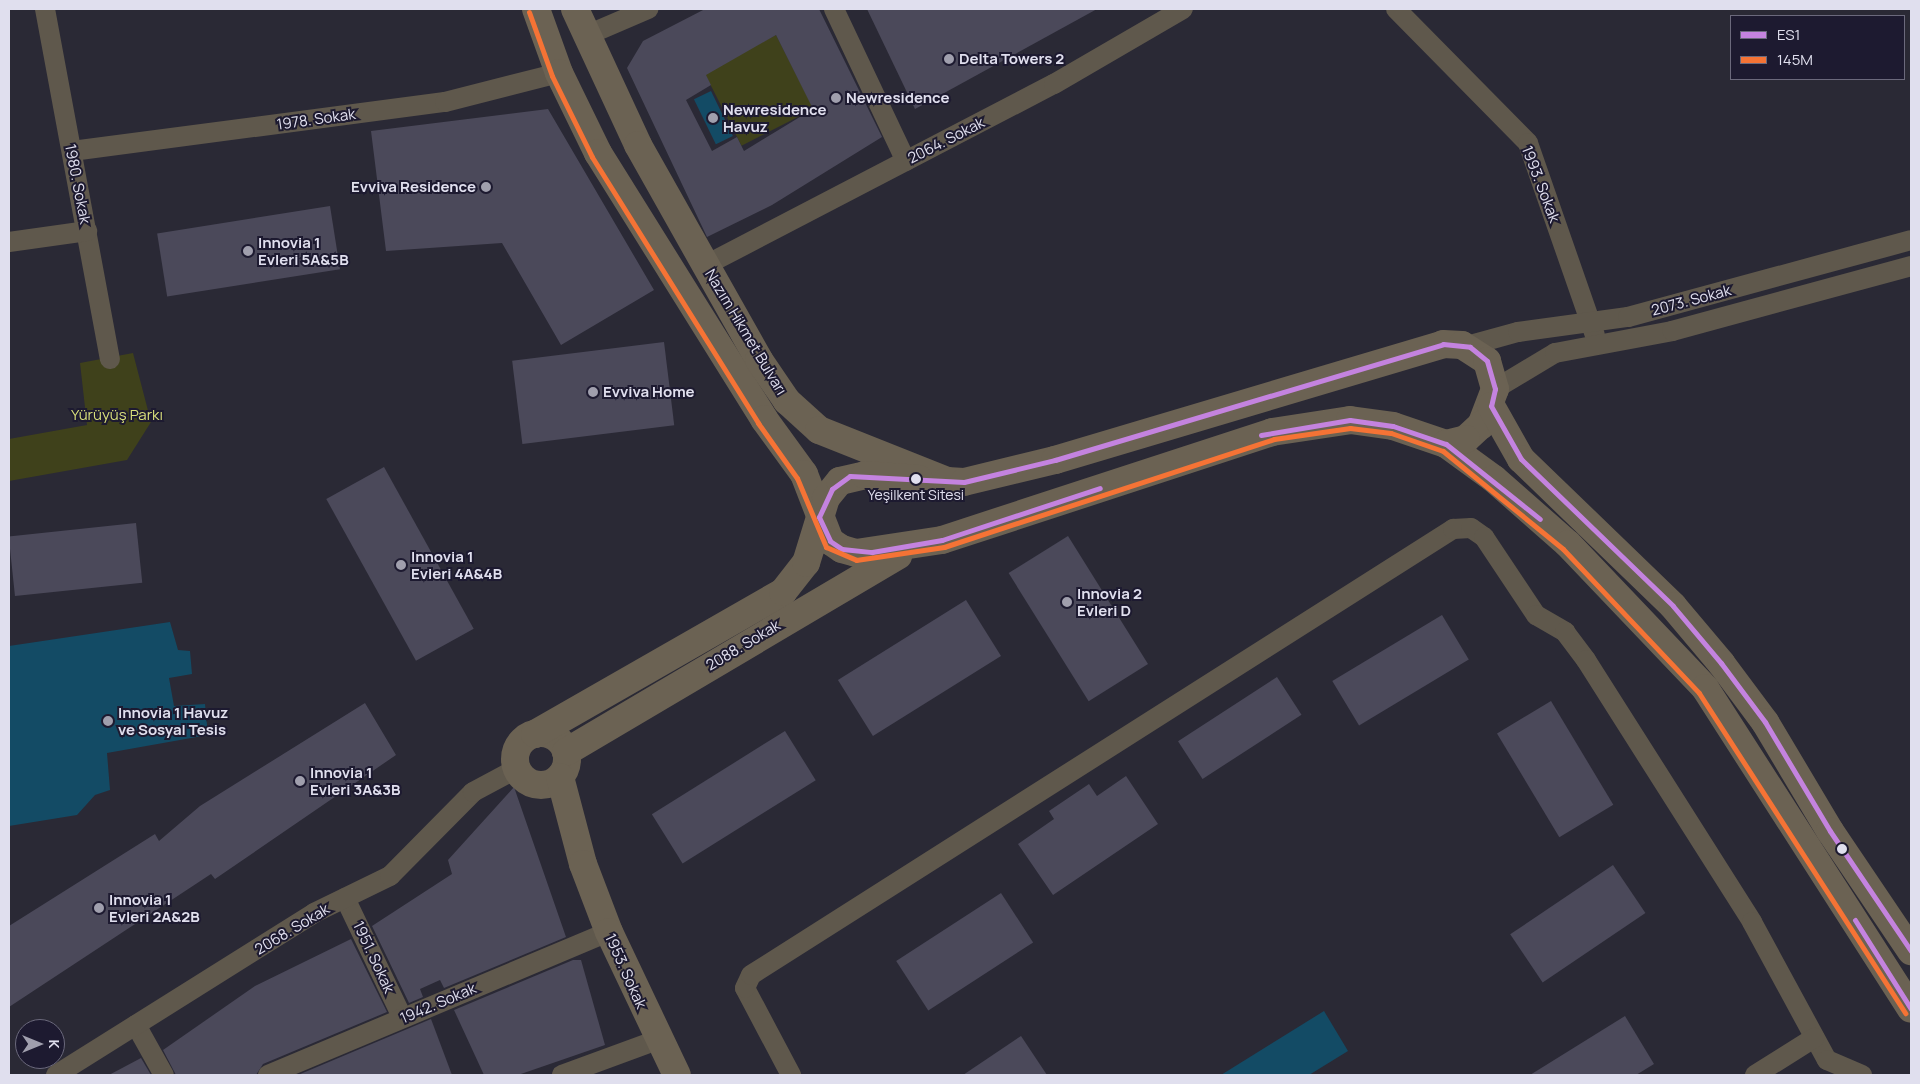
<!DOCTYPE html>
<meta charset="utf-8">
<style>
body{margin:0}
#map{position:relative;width:1920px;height:1084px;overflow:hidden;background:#2a2935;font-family:Manrope,sans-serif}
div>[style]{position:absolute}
.green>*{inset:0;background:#3f411b;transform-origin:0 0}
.water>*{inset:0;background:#134b65;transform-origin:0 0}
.building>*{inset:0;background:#4b495a;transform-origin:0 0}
.minor>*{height:20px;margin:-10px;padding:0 10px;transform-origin:10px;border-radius:10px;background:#5f584c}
.secondary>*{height:28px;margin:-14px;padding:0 14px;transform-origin:14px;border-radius:14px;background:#6b6253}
.secondary>.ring{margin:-14px;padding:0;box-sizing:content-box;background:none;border:28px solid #6b6253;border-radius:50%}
.bus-1>*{height:5px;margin:-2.5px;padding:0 2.5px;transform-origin:2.5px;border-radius:2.5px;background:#c483df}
.bus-2>*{height:5px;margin:-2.5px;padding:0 2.5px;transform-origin:2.5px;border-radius:2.5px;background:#f57335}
.dots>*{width:14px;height:14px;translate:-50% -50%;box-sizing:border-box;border:2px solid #1d1a30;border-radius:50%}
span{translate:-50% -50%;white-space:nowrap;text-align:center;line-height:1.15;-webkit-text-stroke:4px #1d1a30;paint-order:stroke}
.bus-label{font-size:14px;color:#e0dfee}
.poi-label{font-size:15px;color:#e0dfee;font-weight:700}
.left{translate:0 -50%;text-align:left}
.right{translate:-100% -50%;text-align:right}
.street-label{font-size:15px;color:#e0dfee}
.park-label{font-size:15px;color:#d8df7b}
.frame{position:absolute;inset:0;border:10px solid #e0dfee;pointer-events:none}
.legend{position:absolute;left:1730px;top:15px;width:175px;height:65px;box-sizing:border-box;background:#1d1a30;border:1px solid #6b697c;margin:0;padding:6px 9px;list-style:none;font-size:15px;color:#e0dfee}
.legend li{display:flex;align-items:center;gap:10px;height:25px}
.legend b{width:25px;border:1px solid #6b697c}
.north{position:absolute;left:15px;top:1019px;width:50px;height:50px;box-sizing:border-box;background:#1d1a30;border:1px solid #6b697c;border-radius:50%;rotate:90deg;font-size:14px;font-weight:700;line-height:20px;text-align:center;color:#e0dfee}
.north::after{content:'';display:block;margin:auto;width:18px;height:22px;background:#a09fad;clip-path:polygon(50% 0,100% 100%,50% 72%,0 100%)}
</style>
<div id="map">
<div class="green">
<i style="left:776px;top:35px;width:83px;height:81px;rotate:63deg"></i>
<i style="clip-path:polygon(133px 353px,151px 422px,127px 460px,9px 481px,9px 439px,87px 425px,80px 363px)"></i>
</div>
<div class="water">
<i style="left:711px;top:91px;width:50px;height:19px;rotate:64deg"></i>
<i style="clip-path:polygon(170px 622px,178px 650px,190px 651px,192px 674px,169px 678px,174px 706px,205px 704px,208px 735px,107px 753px,110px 790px,95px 795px,77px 815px,9px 826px,9px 646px)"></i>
<i style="clip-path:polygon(1324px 1011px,1348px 1051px,1309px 1075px,1221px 1075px)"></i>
</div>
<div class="building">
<i style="clip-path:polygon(evenodd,705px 9px,819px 9px,882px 137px,772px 205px,707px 237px,627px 68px,643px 41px,705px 9px,776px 35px,813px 109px,744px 151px,737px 137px,712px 151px,686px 100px,711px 85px,706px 75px,776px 35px)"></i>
<i style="clip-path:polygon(867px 9px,1097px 9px,915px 109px)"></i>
<i style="clip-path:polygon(548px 109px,654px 290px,561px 345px,502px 243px,386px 251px,371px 131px)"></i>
<i style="left:330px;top:206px;width:64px;height:175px;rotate:81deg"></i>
<i style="left:664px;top:342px;width:84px;height:153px;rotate:83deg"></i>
<i style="left:384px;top:467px;width:185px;height:66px;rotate:61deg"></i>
<i style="left:136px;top:523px;width:60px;height:128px;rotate:84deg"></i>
<i style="left:1068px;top:536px;width:151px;height:70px;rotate:58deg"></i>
<i style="left:966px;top:600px;width:66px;height:151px;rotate:58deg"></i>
<i style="left:1442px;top:615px;width:52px;height:128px;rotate:59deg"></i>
<i style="left:1277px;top:677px;width:45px;height:118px;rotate:57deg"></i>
<i style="left:1551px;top:701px;width:121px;height:63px;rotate:59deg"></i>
<i style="clip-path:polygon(365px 703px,396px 755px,215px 879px,211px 874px,9px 1007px,9px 926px,155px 834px,159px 841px,200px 806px)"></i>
<i style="left:785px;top:731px;width:58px;height:157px;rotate:58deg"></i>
<i style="clip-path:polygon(1126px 776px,1158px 824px,1053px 895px,1018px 844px,1054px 819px,1049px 811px,1089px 784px,1097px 796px)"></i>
<i style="clip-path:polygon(514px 787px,566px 937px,444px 988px,440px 980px,420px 989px,423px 997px,409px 1003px,372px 926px,452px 874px,448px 860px)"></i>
<i style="left:1613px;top:865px;width:58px;height:124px;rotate:56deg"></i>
<i style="left:1001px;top:893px;width:59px;height:125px;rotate:57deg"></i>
<i style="clip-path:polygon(351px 939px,387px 1012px,263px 1064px,256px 1075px,176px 1075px,163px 1050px,255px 986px)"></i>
<i style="clip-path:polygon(573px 960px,581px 960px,605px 1045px,518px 1075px,484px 1075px,454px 1010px)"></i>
<i style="clip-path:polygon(1625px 1016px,1654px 1064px,1636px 1075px,1530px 1075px)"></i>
<i style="clip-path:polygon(431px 1019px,452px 1075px,298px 1075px)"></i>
<i style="clip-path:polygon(1021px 1036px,1047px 1075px,963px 1075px)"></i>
<i style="clip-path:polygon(141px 1058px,151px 1075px,109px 1075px)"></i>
</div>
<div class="minor">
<i style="left:45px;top:9px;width:356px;rotate:79.5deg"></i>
<i style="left:834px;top:9px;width:168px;rotate:64.7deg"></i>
<i style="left:1396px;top:9px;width:188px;rotate:45.4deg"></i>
<i style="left:1528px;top:143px;width:203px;rotate:70.8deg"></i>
<i style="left:585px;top:36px;width:69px;rotate:-23.2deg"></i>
<i style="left:72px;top:151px;width:376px;rotate:-7.5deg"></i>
<i style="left:445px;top:102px;width:118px;rotate:-14.3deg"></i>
<i style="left:9px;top:242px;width:79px;rotate:-8deg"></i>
<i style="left:706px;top:265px;width:392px;rotate:-27.5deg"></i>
<i style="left:1054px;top:84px;width:149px;rotate:-30.2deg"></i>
<i style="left:1467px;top:346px;width:53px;rotate:-15.4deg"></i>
<i style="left:1518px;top:332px;width:111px;rotate:-7.8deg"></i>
<i style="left:1628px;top:317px;width:293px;rotate:-15.2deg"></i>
<i style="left:1495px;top:389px;width:70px;rotate:-31deg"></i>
<i style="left:1555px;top:353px;width:119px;rotate:-10.6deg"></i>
<i style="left:1672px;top:331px;width:248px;rotate:-15.2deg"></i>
<i style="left:345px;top:898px;width:132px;rotate:64.4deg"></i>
<i style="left:136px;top:1025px;width:57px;rotate:60.8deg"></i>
<i style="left:56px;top:1075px;width:305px;rotate:-32.1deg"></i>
<i style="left:314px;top:913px;width:85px;rotate:-26deg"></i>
<i style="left:390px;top:876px;width:118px;rotate:-45.3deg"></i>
<i style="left:473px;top:792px;width:49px;rotate:-28.1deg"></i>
<i style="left:268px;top:1075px;width:370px;rotate:-22.8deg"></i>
<i style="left:562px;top:1075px;width:101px;rotate:-20.2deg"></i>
<i style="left:791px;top:1075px;width:98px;rotate:-117.9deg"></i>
<i style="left:745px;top:988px;width:14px;rotate:-65deg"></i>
<i style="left:751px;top:975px;width:832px;rotate:-32.43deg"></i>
<i style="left:1453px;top:529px;width:18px;rotate:-3deg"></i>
<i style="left:1471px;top:528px;width:16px;rotate:35deg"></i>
<i style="left:1484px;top:537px;width:94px;rotate:56.3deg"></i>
<i style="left:1536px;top:615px;width:34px;rotate:30deg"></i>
<i style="left:1565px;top:632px;width:35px;rotate:53deg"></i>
<i style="left:1586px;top:660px;width:310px;rotate:57.6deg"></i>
<i style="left:1752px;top:922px;width:157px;rotate:61.5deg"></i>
<i style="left:1827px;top:1060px;width:38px;rotate:23deg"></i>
<i style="left:1755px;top:1075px;width:70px;rotate:-32.1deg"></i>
</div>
<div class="secondary">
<i style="left:536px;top:9px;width:68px;rotate:70.2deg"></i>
<i style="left:559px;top:73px;width:89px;rotate:64deg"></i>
<i style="left:598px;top:153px;width:314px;rotate:58deg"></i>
<i style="left:764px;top:419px;width:68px;rotate:54deg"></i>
<i style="left:804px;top:474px;width:72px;rotate:68.8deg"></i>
<i style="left:830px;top:541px;width:14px;rotate:34deg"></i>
<i style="left:842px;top:549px;width:15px;rotate:16deg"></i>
<i style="left:856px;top:553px;width:87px;rotate:-8.6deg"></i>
<i style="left:942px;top:540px;width:347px;rotate:-18.1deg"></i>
<i style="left:1272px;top:432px;width:79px;rotate:-8.7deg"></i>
<i style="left:1350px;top:420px;width:43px;rotate:7.9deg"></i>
<i style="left:1393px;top:426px;width:56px;rotate:18.8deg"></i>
<i style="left:1446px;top:444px;width:59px;rotate:36.1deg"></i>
<i style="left:1494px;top:479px;width:98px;rotate:41.3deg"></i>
<i style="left:1568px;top:544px;width:199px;rotate:46.4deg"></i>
<i style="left:1705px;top:688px;width:381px;rotate:57.3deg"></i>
<i style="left:575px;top:9px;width:150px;rotate:65.1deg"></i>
<i style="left:638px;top:145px;width:247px;rotate:60.6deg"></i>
<i style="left:759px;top:360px;width:50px;rotate:55.7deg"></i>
<i style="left:787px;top:401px;width:43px;rotate:42.2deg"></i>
<i style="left:819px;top:430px;width:138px;rotate:21.7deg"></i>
<i style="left:947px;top:481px;width:17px;rotate:3deg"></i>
<i style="left:964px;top:482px;width:94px;rotate:-13.6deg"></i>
<i style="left:1055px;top:460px;width:405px;rotate:-16.6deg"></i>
<i style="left:1443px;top:344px;width:19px;rotate:3deg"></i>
<i style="left:1462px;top:345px;width:30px;rotate:33deg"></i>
<i style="left:1487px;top:361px;width:29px;rotate:74deg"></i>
<i style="left:1495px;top:389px;width:39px;rotate:111deg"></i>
<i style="left:1481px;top:425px;width:21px;rotate:137deg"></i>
<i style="left:1466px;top:439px;width:21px;rotate:166deg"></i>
<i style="left:1491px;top:406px;width:61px;rotate:60.5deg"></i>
<i style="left:1521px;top:459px;width:211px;rotate:44deg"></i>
<i style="left:1673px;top:606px;width:75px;rotate:49.9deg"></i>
<i style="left:1721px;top:663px;width:74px;rotate:53.3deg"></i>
<i style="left:1765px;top:722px;width:127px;rotate:59.2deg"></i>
<i style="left:1830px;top:831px;width:145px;rotate:56deg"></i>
<i class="ring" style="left:515px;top:733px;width:24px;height:24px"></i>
<i style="left:535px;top:734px;width:286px;rotate:-29.8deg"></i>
<i style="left:783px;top:592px;width:37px;rotate:-52deg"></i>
<i style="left:806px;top:563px;width:68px;rotate:-72.9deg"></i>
<i style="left:826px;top:498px;width:22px;rotate:-51deg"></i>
<i style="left:840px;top:481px;width:26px;rotate:-13deg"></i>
<i style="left:865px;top:475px;width:54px;rotate:4.2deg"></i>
<i style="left:566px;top:752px;width:386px;rotate:-30.6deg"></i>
<i style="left:560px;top:777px;width:90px;rotate:75.2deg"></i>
<i style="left:583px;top:864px;width:73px;rotate:69.1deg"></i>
<i style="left:609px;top:932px;width:158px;rotate:64.6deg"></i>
</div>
<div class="bus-1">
<i style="left:1261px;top:435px;width:90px;rotate:-9.6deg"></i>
<i style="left:1350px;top:420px;width:43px;rotate:7.9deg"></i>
<i style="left:1393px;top:426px;width:56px;rotate:18.8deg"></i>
<i style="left:1446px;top:444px;width:120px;rotate:38.6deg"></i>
<i style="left:819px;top:517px;width:31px;rotate:-65deg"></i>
<i style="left:832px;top:489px;width:22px;rotate:-36deg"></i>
<i style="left:850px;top:476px;width:114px;rotate:3deg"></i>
<i style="left:964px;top:482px;width:94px;rotate:-13.6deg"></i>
<i style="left:1055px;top:460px;width:405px;rotate:-16.6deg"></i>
<i style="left:1443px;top:344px;width:27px;rotate:6deg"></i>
<i style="left:1470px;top:347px;width:22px;rotate:39deg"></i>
<i style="left:1487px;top:361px;width:29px;rotate:74deg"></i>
<i style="left:1495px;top:389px;width:17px;rotate:103deg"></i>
<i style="left:1491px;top:406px;width:61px;rotate:60.5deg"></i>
<i style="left:1521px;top:459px;width:211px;rotate:44deg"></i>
<i style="left:1673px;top:606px;width:75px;rotate:49.9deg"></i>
<i style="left:1721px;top:663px;width:74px;rotate:53.3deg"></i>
<i style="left:1765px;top:722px;width:127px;rotate:59.2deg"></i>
<i style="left:1830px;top:831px;width:145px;rotate:56deg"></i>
<i style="left:819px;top:517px;width:26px;rotate:65deg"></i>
<i style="left:830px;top:541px;width:14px;rotate:34deg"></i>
<i style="left:842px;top:549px;width:30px;rotate:6deg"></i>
<i style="left:872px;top:552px;width:71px;rotate:-9.7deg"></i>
<i style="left:942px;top:540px;width:166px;rotate:-18.2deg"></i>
<i style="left:1855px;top:920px;width:105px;rotate:57.8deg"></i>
</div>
<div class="bus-2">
<i style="left:529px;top:12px;width:68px;rotate:70.2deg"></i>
<i style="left:552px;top:76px;width:90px;rotate:63.7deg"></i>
<i style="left:592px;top:157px;width:314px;rotate:58deg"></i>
<i style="left:758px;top:423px;width:67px;rotate:54.7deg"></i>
<i style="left:797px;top:478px;width:75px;rotate:67.2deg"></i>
<i style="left:826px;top:547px;width:33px;rotate:23deg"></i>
<i style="left:856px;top:560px;width:89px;rotate:-8.4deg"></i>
<i style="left:944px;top:547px;width:347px;rotate:-18.1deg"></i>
<i style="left:1274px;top:439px;width:77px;rotate:-8.2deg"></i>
<i style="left:1350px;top:428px;width:41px;rotate:7deg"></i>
<i style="left:1391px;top:433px;width:55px;rotate:19.1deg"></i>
<i style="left:1443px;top:451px;width:155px;rotate:39.2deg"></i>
<i style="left:1563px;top:549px;width:198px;rotate:46.6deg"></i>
<i style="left:1699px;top:693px;width:381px;rotate:57.2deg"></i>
</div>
<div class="dots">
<i style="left:949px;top:59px;background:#a09fad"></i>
<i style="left:836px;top:98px;background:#a09fad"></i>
<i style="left:713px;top:118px;background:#a09fad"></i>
<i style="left:486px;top:187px;background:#a09fad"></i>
<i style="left:248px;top:251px;background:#a09fad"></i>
<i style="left:593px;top:392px;background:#a09fad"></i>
<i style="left:916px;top:479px;background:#e0dfee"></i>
<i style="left:401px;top:565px;background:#a09fad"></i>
<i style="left:1067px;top:602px;background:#a09fad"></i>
<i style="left:108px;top:721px;background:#a09fad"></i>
<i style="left:300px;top:781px;background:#a09fad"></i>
<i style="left:1842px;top:849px;background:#e0dfee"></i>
<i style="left:99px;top:908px;background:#a09fad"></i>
</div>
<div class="bus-label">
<span style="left:916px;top:495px">Yeşilkent Sitesi</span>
</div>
<div class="poi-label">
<span class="left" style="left:959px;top:59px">Delta Towers 2</span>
<span class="left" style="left:846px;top:98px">Newresidence</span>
<span class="left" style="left:723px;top:118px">Newresidence<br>Havuz</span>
<span class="right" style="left:476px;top:187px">Evviva Residence</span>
<span class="left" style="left:258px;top:251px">Innovia 1<br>Evleri 5A&amp;5B</span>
<span class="left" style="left:603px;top:392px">Evviva Home</span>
<span class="left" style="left:411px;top:565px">Innovia 1<br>Evleri 4A&amp;4B</span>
<span class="left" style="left:1077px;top:602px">Innovia 2<br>Evleri D</span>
<span class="left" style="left:118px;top:721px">Innovia 1 Havuz<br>ve Sosyal Tesis</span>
<span class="left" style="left:310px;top:781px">Innovia 1<br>Evleri 3A&amp;3B</span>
<span class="left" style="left:109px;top:908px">Innovia 1<br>Evleri 2A&amp;2B</span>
</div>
<div class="street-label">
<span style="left:316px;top:119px;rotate:-8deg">1978. Sokak</span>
<span style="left:946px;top:140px;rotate:-27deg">2064. Sokak</span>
<span style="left:78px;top:184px;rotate:79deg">1980. Sokak</span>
<span style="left:1541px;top:184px;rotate:69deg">1993. Sokak</span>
<span style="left:1691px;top:300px;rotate:-15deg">2073. Sokak</span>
<span style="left:746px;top:332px;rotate:59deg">Nazım Hikmet Bulvarı</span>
<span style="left:743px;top:645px;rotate:-31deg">2088. Sokak</span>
<span style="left:292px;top:929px;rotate:-31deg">2068. Sokak</span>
<span style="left:374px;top:957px;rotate:65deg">1951. Sokak</span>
<span style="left:626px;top:971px;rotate:66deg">1953. Sokak</span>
<span style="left:438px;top:1003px;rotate:-23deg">1942. Sokak</span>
</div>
<div class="park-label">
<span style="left:117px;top:415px">Yürüyüş Parkı</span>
</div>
<div class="frame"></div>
<ul class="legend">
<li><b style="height:6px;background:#c483df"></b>ES1</li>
<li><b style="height:6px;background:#f57335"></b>145M</li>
</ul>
<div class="north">K</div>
</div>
